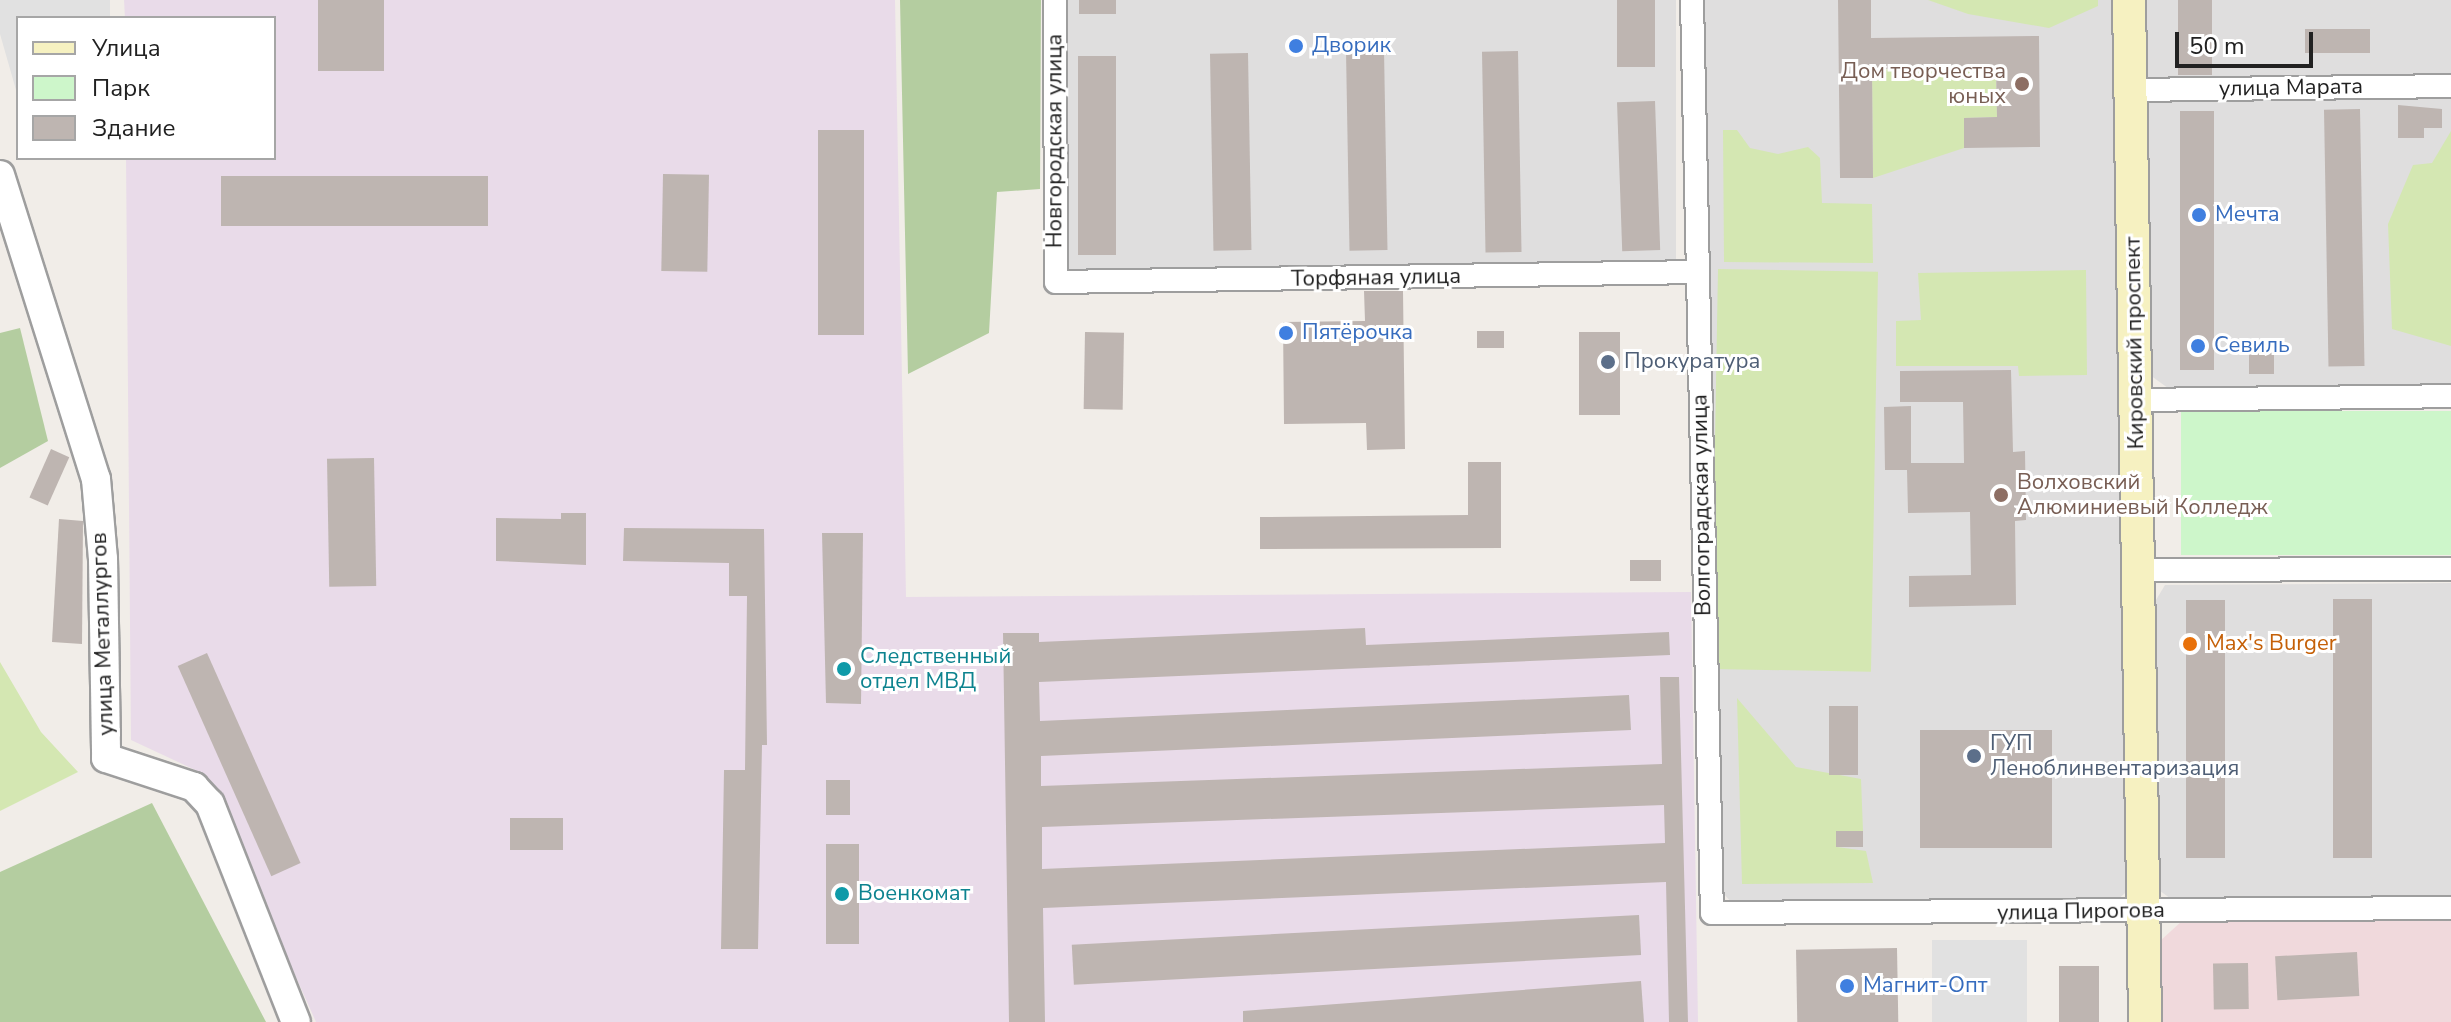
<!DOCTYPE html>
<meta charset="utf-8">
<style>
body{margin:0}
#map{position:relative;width:2451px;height:1022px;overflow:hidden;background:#f1ede8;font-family:"Nunito Sans",sans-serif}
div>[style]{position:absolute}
.residential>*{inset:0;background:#dfdede;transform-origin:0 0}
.commercial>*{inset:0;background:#f0d9dc}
.industrial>*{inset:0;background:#e9dbe9}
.grass>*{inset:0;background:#d4e7b2;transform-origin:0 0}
.forest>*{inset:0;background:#b4cda0}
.park>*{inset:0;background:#cdf6ca;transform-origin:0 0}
.parking>*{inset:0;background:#e1e1e1;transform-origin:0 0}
.building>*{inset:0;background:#beb5b1;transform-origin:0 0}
.roads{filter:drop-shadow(2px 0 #9e9e9e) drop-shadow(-2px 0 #9e9e9e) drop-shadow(0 2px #9e9e9e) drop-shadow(0 -2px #9e9e9e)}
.minor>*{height:22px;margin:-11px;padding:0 11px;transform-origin:11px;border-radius:11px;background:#fff}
.tertiary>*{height:28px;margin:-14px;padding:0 14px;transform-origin:14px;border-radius:14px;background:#fff}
.secondary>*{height:32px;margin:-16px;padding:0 16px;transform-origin:16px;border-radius:16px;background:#f6f1c1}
.dots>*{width:22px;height:22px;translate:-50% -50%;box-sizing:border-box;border:4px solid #fff;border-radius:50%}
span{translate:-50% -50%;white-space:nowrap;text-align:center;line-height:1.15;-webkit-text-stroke:6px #fff;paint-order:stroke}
.shop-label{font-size:22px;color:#366cbe}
.left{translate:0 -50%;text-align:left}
.education-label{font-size:22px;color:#785e54}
.right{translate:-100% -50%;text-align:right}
.street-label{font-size:22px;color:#212121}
.service-label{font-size:22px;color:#4e5e75}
.food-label{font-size:22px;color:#c56008}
.culture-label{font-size:22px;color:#0d838f}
.legend{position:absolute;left:16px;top:16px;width:260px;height:144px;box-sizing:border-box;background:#fff;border:2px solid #a6a6a6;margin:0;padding:10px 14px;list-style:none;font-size:24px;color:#212121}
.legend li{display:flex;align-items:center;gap:16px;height:40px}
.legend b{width:40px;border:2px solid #a6a6a6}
.scale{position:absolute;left:2175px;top:32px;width:138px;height:36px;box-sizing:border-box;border:4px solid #212121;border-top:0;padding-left:10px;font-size:24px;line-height:28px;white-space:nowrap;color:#212121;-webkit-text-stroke:6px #fff;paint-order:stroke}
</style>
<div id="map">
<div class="residential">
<i style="left:1062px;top:0;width:614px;height:271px"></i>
<i style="clip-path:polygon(1703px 0,2117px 0,2132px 887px,2116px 901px,1734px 905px,1721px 891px)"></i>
<i style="clip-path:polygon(2145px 0,2451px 0,2451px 386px,2172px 391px,2150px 375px)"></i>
<i style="clip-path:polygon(2451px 583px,2451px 898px,2174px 901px,2156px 888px,2156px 600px,2165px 585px)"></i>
</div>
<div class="commercial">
<i style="clip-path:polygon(2451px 919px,2451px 1022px,2161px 1022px,2160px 941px,2182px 921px)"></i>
</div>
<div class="industrial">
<i style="clip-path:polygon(124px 0,895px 0,906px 597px,1691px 592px,1698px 1022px,316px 1022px,206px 775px,131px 740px,126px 158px,274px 158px,274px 18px,125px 18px)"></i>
</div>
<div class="grass">
<i style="clip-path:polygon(1928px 0,2098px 0,2098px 6px,2049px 28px,1968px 14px)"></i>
<i style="clip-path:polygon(1872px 69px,1996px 72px,1997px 117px,1964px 118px,1964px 148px,1873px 178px)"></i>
<i style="clip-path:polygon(1723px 130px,1737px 130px,1750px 148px,1778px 154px,1808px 147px,1820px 158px,1822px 203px,1872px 204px,1873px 263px,1724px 262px)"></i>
<i style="clip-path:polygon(2451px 131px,2451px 346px,2392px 329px,2388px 224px,2413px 165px,2432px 163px)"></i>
<i style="left:1718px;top:269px;width:160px;height:400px;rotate:1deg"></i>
<i style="clip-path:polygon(2086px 270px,2087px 375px,2019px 376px,2018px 366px,1896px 366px,1896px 321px,1921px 320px,1918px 273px)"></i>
<i style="clip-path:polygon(0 662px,41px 732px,78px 772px,0 811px)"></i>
<i style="clip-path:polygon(1737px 698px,1796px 767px,1861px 779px,1863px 831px,1837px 831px,1837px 847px,1866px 851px,1873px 883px,1742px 884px)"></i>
</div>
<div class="forest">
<i style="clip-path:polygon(900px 0,1041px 0,1040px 189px,997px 192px,989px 333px,908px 374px)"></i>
<i style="clip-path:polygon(20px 328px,48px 441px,0 468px,0 333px)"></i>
<i style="clip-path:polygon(152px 803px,266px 1022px,0 1022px,0 872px)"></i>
</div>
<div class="park">
<i style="left:2451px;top:411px;width:144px;height:270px;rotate:90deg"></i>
</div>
<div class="parking">
<i style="clip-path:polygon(0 0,110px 0,110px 18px,18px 18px,18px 97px,0 34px)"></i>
<i style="left:2027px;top:940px;width:82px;height:95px;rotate:90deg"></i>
</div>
<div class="building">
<i style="left:318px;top:0;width:66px;height:71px"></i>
<i style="left:1079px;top:0;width:37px;height:14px"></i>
<i style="left:1617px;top:0;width:38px;height:67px"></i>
<i style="clip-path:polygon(1838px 0,1871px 0,1871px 38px,2039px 36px,2040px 147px,1964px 148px,1964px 118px,1997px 117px,1996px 68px,1872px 69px,1873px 178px,1840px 178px)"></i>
<i style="left:2178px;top:0;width:34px;height:75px"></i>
<i style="left:2305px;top:29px;width:65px;height:24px"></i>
<i style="left:1384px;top:50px;width:200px;height:38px;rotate:89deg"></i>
<i style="left:1518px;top:51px;width:201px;height:36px;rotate:89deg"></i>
<i style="left:1248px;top:53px;width:197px;height:38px;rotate:89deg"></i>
<i style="left:1078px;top:56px;width:38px;height:199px"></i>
<i style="left:1655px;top:101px;width:149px;height:38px;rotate:88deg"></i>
<i style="clip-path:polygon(2398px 105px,2442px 109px,2442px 128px,2424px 128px,2424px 138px,2398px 138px)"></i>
<i style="left:2360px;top:109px;width:257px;height:36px;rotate:89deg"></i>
<i style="left:2180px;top:111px;width:34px;height:259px"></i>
<i style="left:818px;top:130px;width:46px;height:205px"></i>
<i style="left:663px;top:174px;width:46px;height:97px;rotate:1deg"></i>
<i style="left:221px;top:176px;width:267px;height:50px"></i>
<i style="clip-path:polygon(1364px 291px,1403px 291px,1405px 449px,1367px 450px,1366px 423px,1284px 424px,1283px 322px,1365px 321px)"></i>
<i style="left:1477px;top:331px;width:27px;height:17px"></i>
<i style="left:1085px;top:332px;width:39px;height:77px;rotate:1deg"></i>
<i style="left:1579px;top:332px;width:41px;height:83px"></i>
<i style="left:2249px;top:353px;width:25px;height:21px"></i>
<i style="clip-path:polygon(2011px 370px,2013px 452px,2025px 451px,2026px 520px,2015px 521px,2016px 605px,1909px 607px,1909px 576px,1971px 575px,1970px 512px,1908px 513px,1907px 470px,1885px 470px,1884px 407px,1911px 406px,1911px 463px,1964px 463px,1963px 402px,1900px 402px,1900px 371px)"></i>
<i style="left:51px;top:449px;width:20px;height:53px;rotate:24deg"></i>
<i style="left:374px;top:458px;width:128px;height:47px;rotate:89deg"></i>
<i style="clip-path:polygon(1468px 462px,1501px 462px,1501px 548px,1260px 549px,1260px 517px,1468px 515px)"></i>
<i style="clip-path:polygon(561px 513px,586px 513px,586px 565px,496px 561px,496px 518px,561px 519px)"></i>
<i style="clip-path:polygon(59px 519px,83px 521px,82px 644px,52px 642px)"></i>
<i style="clip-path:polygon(624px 528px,764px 529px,767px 745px,762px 745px,758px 949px,721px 949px,724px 770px,745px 770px,747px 596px,729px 596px,729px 563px,623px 561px)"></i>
<i style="clip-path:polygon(822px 533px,863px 533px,861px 704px,826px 703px)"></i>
<i style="left:1630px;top:560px;width:31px;height:21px"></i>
<i style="left:2333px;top:599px;width:39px;height:259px"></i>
<i style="left:2186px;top:600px;width:39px;height:258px"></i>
<i style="clip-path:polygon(evenodd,1365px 628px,1366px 645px,1669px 632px,1670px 655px,1039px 682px,1040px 721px,1629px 695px,1631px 730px,1041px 756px,1041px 786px,1662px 764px,1660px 677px,1679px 677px,1688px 1022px,1669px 1022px,1666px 882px,1043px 908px,1045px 1022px,1009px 1022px,1003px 633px,1039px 633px,1039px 642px,1365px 628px,1664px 805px,1665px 843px,1042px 869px,1042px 827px,1664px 805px)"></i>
<i style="left:207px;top:653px;width:230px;height:32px;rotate:66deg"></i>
<i style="left:1829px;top:706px;width:29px;height:69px"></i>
<i style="left:1920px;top:730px;width:132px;height:118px"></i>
<i style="left:826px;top:780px;width:24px;height:35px"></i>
<i style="left:563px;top:818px;width:32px;height:53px;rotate:90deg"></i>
<i style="left:1836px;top:831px;width:27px;height:16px"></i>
<i style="left:826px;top:844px;width:33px;height:100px"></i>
<i style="left:1639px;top:915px;width:40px;height:568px;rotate:87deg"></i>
<i style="left:1897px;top:948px;width:74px;height:101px;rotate:89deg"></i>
<i style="left:2357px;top:952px;width:44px;height:82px;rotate:87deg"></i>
<i style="left:2248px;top:963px;width:46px;height:35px;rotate:89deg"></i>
<i style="left:2059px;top:966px;width:40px;height:56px"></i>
<i style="clip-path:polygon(1641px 981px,1644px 1022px,1243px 1022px,1243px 1011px)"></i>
</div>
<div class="roads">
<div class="minor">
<i style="left:1055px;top:0;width:282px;rotate:89.8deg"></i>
<i style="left:1056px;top:282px;width:641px;rotate:-0.89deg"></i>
<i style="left:1692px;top:0;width:913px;rotate:88.75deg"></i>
<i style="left:1712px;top:913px;width:739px;rotate:-0.39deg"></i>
<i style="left:2130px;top:90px;width:321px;rotate:-0.7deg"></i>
<i style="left:2136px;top:400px;width:315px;rotate:-0.7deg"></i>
<i style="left:2138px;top:570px;width:313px;rotate:-0.2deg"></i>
</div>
<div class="tertiary">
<i style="left:0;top:175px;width:319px;rotate:72.5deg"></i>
<i style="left:96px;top:479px;width:80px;rotate:85deg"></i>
<i style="left:103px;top:559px;width:199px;rotate:89.1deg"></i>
<i style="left:106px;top:758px;width:93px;rotate:18.2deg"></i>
<i style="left:194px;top:787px;width:23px;rotate:47deg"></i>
<i style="left:210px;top:804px;width:234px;rotate:68.5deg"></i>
</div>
<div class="secondary">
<i style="left:2129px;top:0;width:1022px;rotate:89.1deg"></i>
</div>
</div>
<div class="dots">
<i style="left:1296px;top:46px;background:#3f7fe0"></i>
<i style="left:2022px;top:84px;background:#8d6e63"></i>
<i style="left:2199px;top:215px;background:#3f7fe0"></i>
<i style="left:1286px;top:333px;background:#3f7fe0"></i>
<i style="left:2198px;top:346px;background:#3f7fe0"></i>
<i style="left:1608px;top:362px;background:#5c6f8a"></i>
<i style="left:2001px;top:495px;background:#8d6e63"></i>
<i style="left:2190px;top:644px;background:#e8710a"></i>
<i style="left:844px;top:669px;background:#0f9aa8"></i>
<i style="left:1974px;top:756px;background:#5c6f8a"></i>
<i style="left:842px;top:894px;background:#0f9aa8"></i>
<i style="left:1847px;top:986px;background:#3f7fe0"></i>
</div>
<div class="shop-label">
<span class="left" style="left:1312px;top:46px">Дворик</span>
<span class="left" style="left:2215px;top:215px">Мечта</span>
<span class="left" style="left:1302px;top:333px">Пятёрочка</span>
<span class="left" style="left:2214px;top:346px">Севиль</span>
<span class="left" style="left:1863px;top:986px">Магнит-Опт</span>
</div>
<div class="education-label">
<span class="right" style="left:2006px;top:84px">Дом творчества<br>юных</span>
<span class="left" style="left:2017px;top:495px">Волховский<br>Алюминиевый Колледж</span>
</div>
<div class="street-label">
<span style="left:2291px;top:88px;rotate:-1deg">улица Марата</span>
<span style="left:1055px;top:141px;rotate:-90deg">Новгородская улица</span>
<span style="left:1376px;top:278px;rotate:-1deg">Торфяная улица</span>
<span style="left:2135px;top:343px;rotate:-91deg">Кировский проспект</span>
<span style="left:1702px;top:505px;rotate:-91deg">Волгоградская улица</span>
<span style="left:103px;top:634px;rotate:-92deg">улица Металлургов</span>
<span style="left:2081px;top:912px;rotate:-1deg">улица Пирогова</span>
</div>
<div class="service-label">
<span class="left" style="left:1624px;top:362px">Прокуратура</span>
<span class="left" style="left:1990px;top:756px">ГУП<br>Леноблинвентаризация</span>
</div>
<div class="food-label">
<span class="left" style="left:2206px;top:644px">Max's Burger</span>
</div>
<div class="culture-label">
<span class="left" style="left:860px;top:669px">Следственный<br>отдел МВД</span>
<span class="left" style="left:858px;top:894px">Военкомат</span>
</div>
<ul class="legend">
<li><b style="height:10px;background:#f6f1c1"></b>Улица</li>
<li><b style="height:22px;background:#cdf6ca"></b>Парк</li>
<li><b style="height:22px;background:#beb5b1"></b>Здание</li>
</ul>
<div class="scale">50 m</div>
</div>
